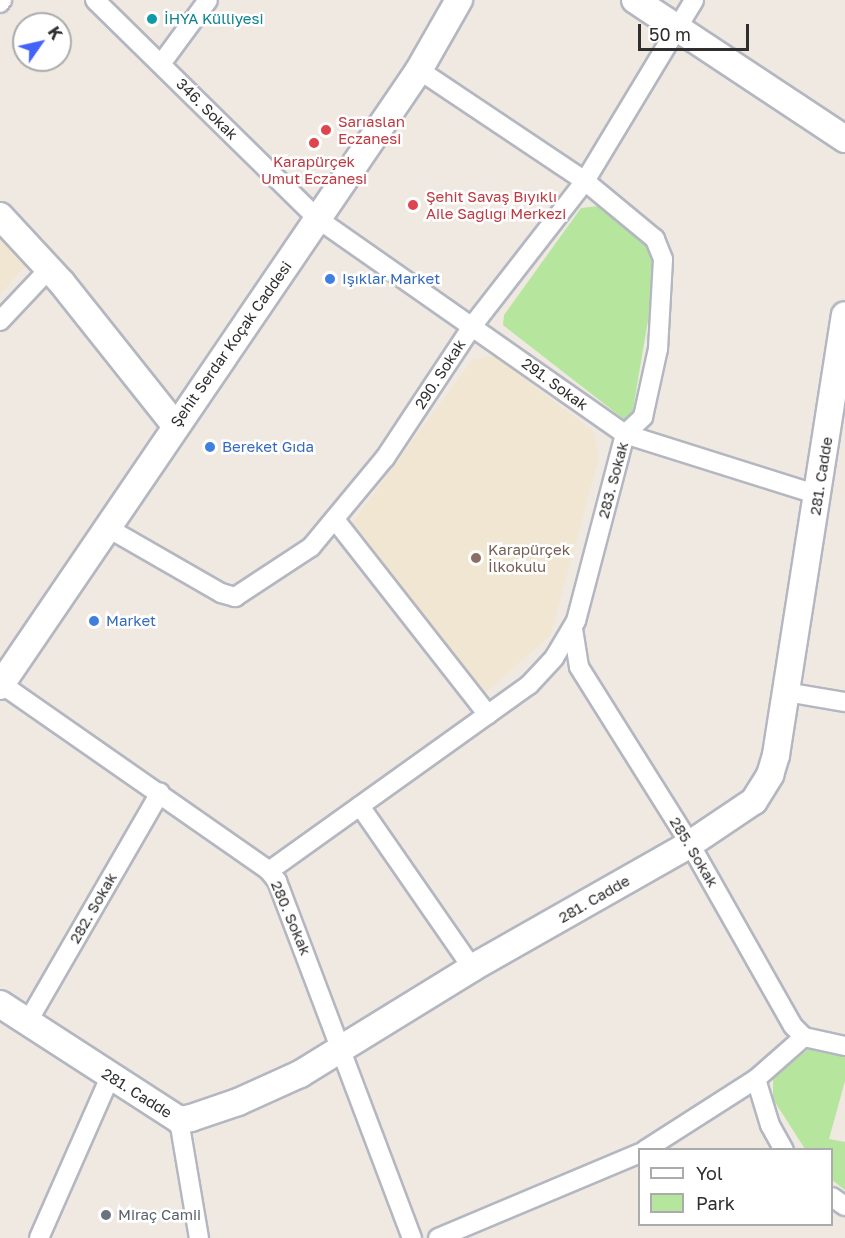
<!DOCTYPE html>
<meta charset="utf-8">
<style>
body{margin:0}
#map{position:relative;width:845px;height:1238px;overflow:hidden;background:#efe9e1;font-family:"Golos Text",sans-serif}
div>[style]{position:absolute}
.education>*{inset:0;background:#f0e6d1}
.green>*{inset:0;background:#b6e59e}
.roads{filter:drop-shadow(2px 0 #b4b7c1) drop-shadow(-2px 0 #b4b7c1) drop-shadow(0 2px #b4b7c1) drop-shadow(0 -2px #b4b7c1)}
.street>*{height:18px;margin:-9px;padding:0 9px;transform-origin:9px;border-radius:9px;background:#fff}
.secondary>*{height:26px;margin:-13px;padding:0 13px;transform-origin:13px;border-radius:13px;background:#fff}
.dots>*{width:16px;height:16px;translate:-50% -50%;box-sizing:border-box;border:3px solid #fff;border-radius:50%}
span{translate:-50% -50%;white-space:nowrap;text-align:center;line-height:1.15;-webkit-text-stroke:5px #fff;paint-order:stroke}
.culture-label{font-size:15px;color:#0d838f}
.left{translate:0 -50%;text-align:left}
.street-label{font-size:15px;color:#2e2e2e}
.health-label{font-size:15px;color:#be3a42}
.shop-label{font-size:15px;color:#366cbe}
.education-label{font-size:15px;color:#785e54}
.worship-label{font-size:15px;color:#5b616d}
.legend{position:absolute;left:638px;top:1148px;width:195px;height:78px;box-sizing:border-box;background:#fff;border:2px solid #ababab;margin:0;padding:8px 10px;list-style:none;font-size:18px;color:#2e2e2e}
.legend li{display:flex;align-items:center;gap:12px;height:30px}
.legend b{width:30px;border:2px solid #ababab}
.north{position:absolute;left:12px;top:12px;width:60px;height:60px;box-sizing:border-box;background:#fff;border:2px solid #ababab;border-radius:50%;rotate:56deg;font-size:16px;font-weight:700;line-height:24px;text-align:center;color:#2e2e2e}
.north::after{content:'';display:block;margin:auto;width:21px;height:27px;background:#4264fb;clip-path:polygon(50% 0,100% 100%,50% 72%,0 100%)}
.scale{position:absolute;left:638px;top:24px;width:111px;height:27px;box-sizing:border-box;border:3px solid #2e2e2e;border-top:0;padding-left:8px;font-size:18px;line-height:21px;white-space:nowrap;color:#2e2e2e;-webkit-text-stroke:4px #fff;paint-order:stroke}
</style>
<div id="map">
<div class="education">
<i style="clip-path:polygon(0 231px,24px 255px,25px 266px,0 294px)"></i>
<i style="clip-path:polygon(494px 356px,593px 431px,599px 457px,550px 636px,483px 694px,353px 522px,472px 360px)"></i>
</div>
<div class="green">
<i style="clip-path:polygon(599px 206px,644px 241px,656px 273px,632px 415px,625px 420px,503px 325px,504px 315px,581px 208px)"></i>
<i style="clip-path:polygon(811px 1047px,845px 1054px,845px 1081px,829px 1139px,845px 1142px,845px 1190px,832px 1180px,832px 1150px,805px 1149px,773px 1099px,773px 1078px)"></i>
</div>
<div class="roads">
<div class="street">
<i style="left:95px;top:0;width:313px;rotate:44.5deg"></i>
<i style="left:318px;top:219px;width:375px;rotate:35deg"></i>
<i style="left:625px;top:434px;width:203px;rotate:17.5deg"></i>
<i style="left:0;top:3px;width:4px;rotate:-56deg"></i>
<i style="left:161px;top:64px;width:79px;rotate:-53.7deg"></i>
<i style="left:0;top:321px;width:71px;rotate:-46.7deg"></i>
<i style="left:336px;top:521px;width:246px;rotate:51.9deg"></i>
<i style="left:108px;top:528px;width:130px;rotate:29.9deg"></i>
<i style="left:221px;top:593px;width:15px;rotate:16deg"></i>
<i style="left:235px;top:597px;width:91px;rotate:-33.3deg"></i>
<i style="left:311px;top:547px;width:116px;rotate:-50.3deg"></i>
<i style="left:385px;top:458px;width:159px;rotate:-56.5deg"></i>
<i style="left:473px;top:325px;width:182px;rotate:-52.1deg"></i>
<i style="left:585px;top:181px;width:211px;rotate:-58.9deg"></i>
<i style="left:573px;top:629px;width:38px;rotate:81deg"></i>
<i style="left:579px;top:667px;width:209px;rotate:57.9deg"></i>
<i style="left:690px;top:844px;width:209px;rotate:60.5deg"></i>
<i style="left:793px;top:1026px;width:16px;rotate:45deg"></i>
<i style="left:804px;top:1037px;width:42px;rotate:12.4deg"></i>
<i style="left:0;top:683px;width:328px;rotate:34.9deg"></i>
<i style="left:269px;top:871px;width:13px;rotate:51deg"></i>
<i style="left:277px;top:881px;width:382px;rotate:69.3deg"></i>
<i style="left:786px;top:692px;width:60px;rotate:9.6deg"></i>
<i style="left:360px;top:806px;width:197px;rotate:55.3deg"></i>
<i style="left:269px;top:871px;width:320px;rotate:-35.6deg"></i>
<i style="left:529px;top:685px;width:37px;rotate:-47deg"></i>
<i style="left:554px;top:658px;width:43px;rotate:-59.3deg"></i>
<i style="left:576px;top:621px;width:193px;rotate:-75.3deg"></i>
<i style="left:625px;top:434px;width:25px;rotate:-43deg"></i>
<i style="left:643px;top:417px;width:70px;rotate:-77.6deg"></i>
<i style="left:658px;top:349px;width:90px;rotate:-86.8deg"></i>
<i style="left:663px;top:259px;width:22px;rotate:-112deg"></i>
<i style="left:655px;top:239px;width:91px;rotate:-140.4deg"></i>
<i style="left:585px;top:181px;width:200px;rotate:-146.2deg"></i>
<i style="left:27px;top:1023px;width:266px;rotate:-60deg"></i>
<i style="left:756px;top:1079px;width:48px;rotate:73.1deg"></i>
<i style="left:770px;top:1125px;width:29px;rotate:61deg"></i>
<i style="left:179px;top:1120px;width:120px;rotate:80.4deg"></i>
<i style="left:645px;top:1150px;width:132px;rotate:-32.6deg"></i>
<i style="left:756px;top:1079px;width:64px;rotate:-41.2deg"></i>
<i style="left:832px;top:1197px;width:16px;rotate:35deg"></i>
<i style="left:39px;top:1238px;width:176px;rotate:-66.2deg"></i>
<i style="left:438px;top:1238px;width:219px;rotate:-22.8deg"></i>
</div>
<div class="secondary">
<i style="left:635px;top:0;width:252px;rotate:33.5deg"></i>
<i style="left:0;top:216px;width:91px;rotate:47.2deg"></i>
<i style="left:62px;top:283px;width:181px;rotate:51.5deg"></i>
<i style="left:0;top:686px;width:745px;rotate:-55.78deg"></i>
<i style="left:419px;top:70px;width:81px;rotate:-60.3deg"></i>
<i style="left:0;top:1004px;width:213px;rotate:32.9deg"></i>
<i style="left:179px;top:1120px;width:12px;rotate:-9deg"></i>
<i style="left:191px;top:1118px;width:50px;rotate:-18.8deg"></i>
<i style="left:238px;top:1102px;width:68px;rotate:-24.3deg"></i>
<i style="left:300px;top:1074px;width:202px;rotate:-31.6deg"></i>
<i style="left:472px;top:968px;width:251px;rotate:-29.6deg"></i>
<i style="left:690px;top:844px;width:77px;rotate:-33.9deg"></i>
<i style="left:754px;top:801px;width:31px;rotate:-58deg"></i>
<i style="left:770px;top:775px;width:21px;rotate:-73deg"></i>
<i style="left:776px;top:755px;width:445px;rotate:-81.1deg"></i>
</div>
</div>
<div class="dots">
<i style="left:152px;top:19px;background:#0f9aa8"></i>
<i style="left:326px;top:130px;background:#e0444e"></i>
<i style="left:314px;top:143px;background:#e0444e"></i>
<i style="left:413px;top:205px;background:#e0444e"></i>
<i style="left:330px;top:279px;background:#3f7fe0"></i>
<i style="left:210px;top:447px;background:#3f7fe0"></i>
<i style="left:476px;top:558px;background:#8d6e63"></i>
<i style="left:94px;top:621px;background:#3f7fe0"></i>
<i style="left:106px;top:1215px;background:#6b7280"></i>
</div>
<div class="culture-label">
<span class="left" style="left:164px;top:19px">İHYA Külliyesi</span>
</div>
<div class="street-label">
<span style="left:207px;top:109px;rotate:45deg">346. Sokak</span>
<span style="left:231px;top:344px;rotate:-55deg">Şehit Serdar Koçak Caddesi</span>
<span style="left:440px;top:374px;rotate:-57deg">290. Sokak</span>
<span style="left:555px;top:384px;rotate:36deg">291. Sokak</span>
<span style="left:821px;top:476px;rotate:-81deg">281. Cadde</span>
<span style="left:613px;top:480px;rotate:-75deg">283. Sokak</span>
<span style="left:694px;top:852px;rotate:59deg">285. Sokak</span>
<span style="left:594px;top:899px;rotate:-30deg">281. Cadde</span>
<span style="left:93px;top:908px;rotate:-60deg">282. Sokak</span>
<span style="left:291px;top:918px;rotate:67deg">280. Sokak</span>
<span style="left:137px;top:1093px;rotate:32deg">281. Cadde</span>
</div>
<div class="health-label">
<span class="left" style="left:338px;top:130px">Sarıaslan<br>Eczanesi</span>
<span style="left:314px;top:170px">Karapürçek<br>Umut Eczanesi</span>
<span class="left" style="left:426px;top:205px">Şehit Savaş Bıyıklı<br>Aile Sağlığı Merkezi</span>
</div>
<div class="shop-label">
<span class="left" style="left:342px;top:279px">Işıklar Market</span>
<span class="left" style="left:222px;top:447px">Bereket Gıda</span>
<span class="left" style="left:106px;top:621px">Market</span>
</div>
<div class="education-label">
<span class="left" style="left:488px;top:558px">Karapürçek<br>İlkokulu</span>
</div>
<div class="worship-label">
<span class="left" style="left:118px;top:1215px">Miraç Camii</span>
</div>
<ul class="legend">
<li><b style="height:8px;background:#fff"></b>Yol</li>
<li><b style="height:16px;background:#b6e59e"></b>Park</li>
</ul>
<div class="north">K</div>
<div class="scale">50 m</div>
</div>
